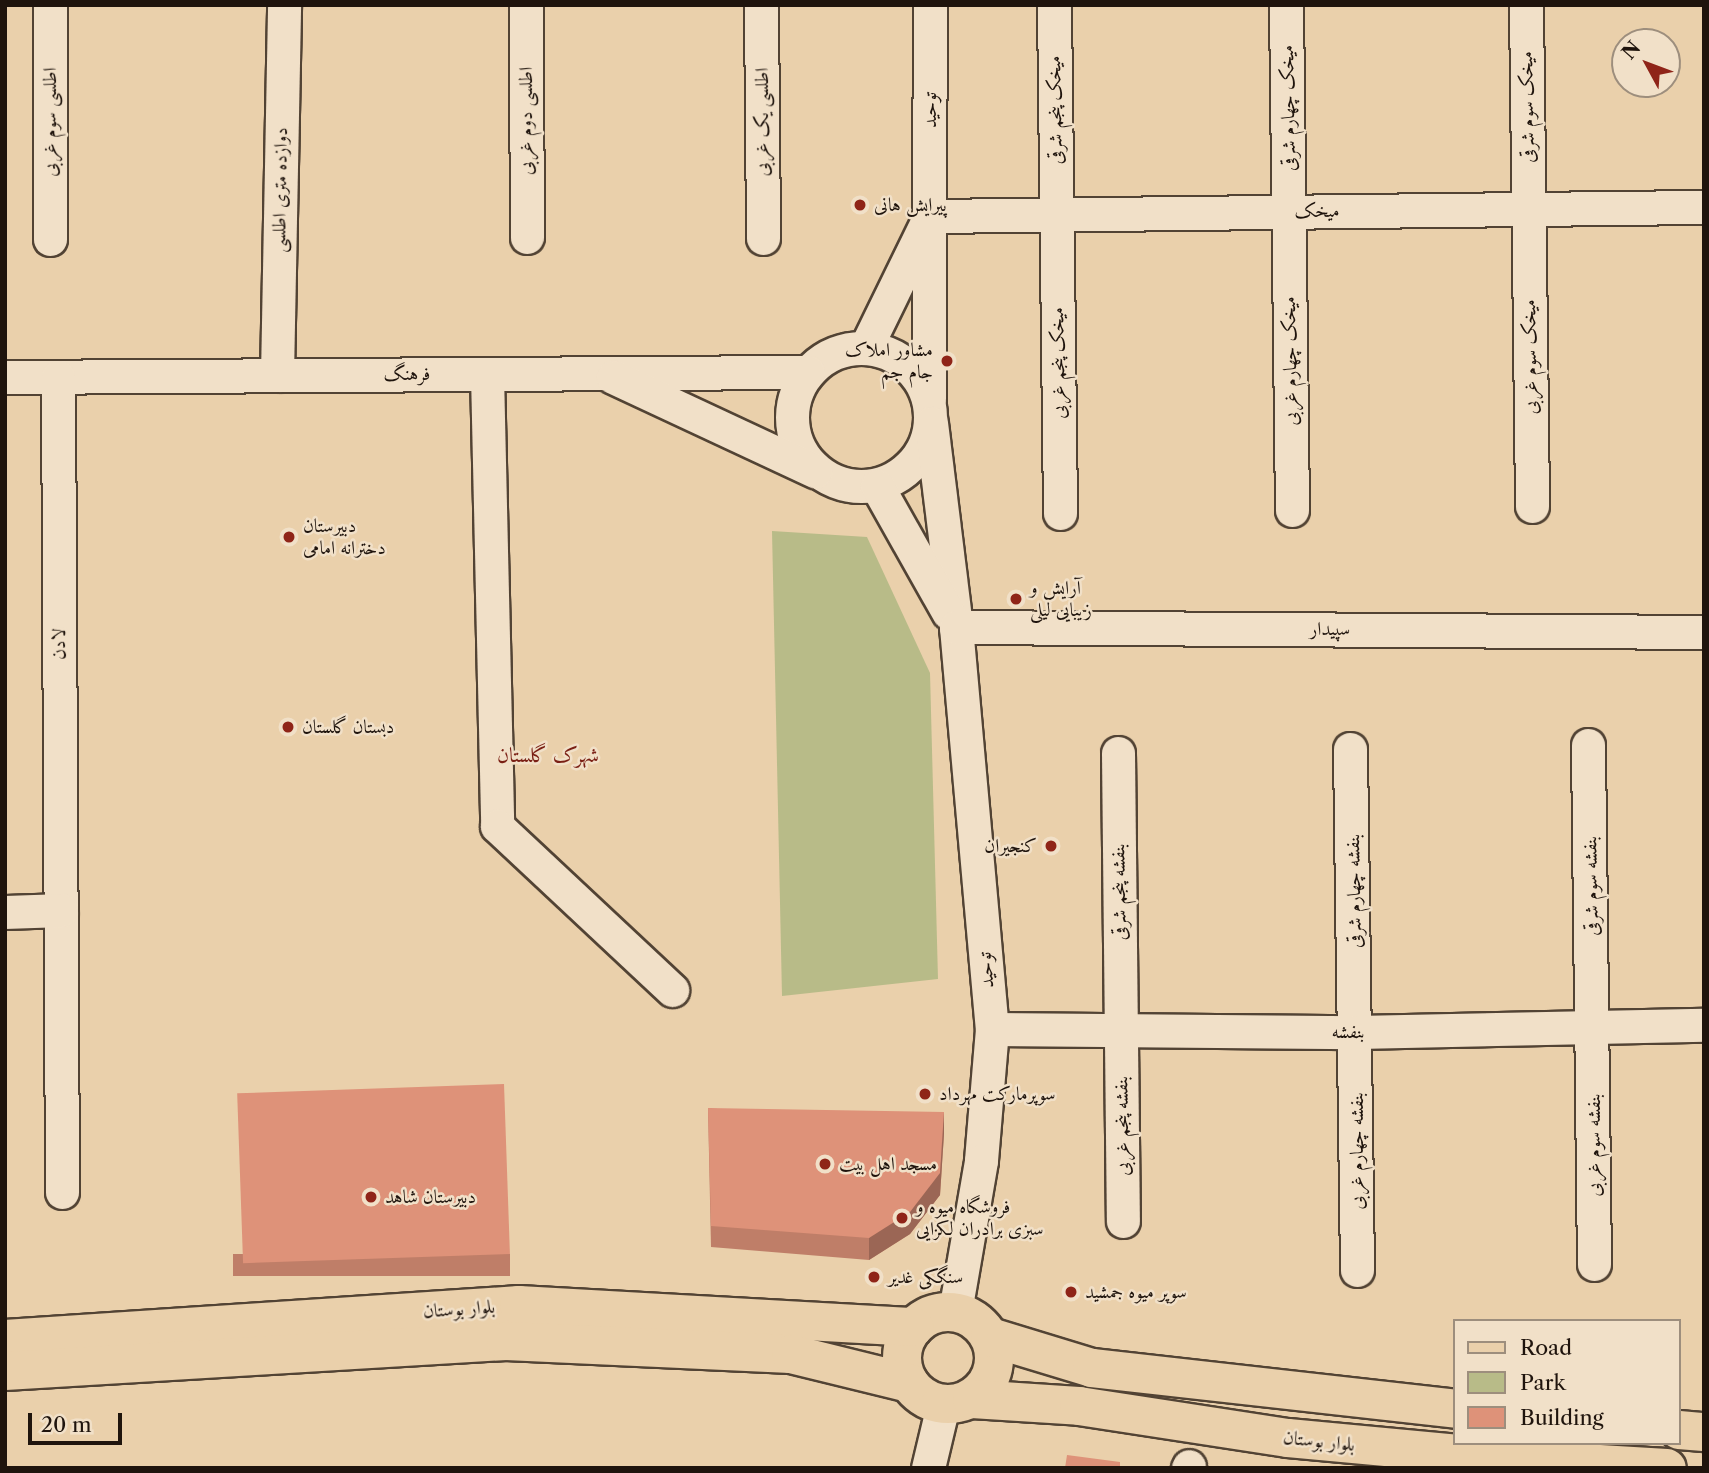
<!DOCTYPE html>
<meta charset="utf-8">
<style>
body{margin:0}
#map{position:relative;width:1709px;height:1473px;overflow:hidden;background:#ead0ab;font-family:"Libre Caslon Text",Amiri,serif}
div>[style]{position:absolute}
.green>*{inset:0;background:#b8bb88}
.roads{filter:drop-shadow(2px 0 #524334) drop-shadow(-2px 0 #524334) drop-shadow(0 2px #524334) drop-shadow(0 -2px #524334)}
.minor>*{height:33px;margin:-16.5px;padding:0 16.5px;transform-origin:16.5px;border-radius:16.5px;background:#f1e0c8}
.minor>.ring{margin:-16.5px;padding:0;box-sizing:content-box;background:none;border:33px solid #f1e0c8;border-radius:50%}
.major>*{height:38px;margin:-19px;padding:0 19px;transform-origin:19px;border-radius:19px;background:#ead0ab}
.major>.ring{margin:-19px;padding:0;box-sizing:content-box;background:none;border:38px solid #ead0ab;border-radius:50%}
.wall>*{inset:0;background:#bf7e68;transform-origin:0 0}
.shaded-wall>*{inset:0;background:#9b6655}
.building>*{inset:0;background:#de9279;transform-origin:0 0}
.dots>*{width:19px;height:19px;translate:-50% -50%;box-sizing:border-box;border:4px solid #f1e0c8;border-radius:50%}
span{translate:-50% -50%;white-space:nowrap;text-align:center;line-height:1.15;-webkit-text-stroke:5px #f1e0c8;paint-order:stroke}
.street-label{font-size:19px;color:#1f140d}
.poi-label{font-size:19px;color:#1f140d}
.left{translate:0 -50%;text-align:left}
.right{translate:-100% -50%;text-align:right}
.neighbourhood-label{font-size:21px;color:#7a1f14}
.frame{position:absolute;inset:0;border:7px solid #1f140d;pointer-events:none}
.legend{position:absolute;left:1453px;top:1319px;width:228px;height:126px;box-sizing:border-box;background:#f1e0c8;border:2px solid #9d8e7d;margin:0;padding:9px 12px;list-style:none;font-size:21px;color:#1f140d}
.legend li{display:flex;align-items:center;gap:14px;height:35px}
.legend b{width:35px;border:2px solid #9d8e7d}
.north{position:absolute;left:1611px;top:28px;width:70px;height:70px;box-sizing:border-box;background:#f1e0c8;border:2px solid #9d8e7d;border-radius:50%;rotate:311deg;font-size:19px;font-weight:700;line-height:28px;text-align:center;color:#1f140d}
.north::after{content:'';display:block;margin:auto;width:24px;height:32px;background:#8f2418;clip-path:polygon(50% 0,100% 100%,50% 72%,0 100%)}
.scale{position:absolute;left:28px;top:1413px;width:94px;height:32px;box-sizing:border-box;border:4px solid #1f140d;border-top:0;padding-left:9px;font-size:21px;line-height:24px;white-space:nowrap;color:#1f140d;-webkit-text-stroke:5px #f1e0c8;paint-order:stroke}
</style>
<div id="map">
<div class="green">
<i style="clip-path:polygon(772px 531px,867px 537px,930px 673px,938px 979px,782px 996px)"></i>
</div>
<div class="roads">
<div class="minor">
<i style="left:50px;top:5px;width:234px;rotate:90deg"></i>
<i style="left:526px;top:5px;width:232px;rotate:89.8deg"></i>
<i style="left:761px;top:5px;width:233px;rotate:89.5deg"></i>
<i style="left:1054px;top:5px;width:508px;rotate:89.32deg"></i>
<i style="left:1286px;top:5px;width:505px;rotate:89.32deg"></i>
<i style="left:1526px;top:5px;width:501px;rotate:89.31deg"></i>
<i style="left:930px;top:216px;width:774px;rotate:-0.67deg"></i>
<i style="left:866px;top:347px;width:137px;rotate:-64deg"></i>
<i class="ring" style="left:792px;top:348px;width:105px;height:105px"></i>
<i style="left:487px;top:374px;width:452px;rotate:88.7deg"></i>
<i style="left:497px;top:826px;width:240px;rotate:43.1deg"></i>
<i style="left:277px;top:375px;width:370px;rotate:-88.9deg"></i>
<i style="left:5px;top:377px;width:803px;rotate:-0.36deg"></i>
<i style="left:58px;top:377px;width:815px;rotate:89.72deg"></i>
<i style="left:613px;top:377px;width:223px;rotate:25deg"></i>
<i style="left:929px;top:398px;width:393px;rotate:-89.9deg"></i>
<i style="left:931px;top:423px;width:206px;rotate:83deg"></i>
<i style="left:956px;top:627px;width:404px;rotate:84.9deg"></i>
<i style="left:992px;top:1029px;width:132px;rotate:94.8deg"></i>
<i style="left:981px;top:1161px;width:152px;rotate:99.8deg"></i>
<i style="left:877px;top:486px;width:145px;rotate:60.6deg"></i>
<i style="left:956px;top:627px;width:748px;rotate:0.38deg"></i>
<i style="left:1588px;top:745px;width:519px;rotate:89.34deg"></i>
<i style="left:1350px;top:749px;width:521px;rotate:89.23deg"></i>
<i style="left:1118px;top:753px;width:468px;rotate:89.4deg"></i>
<i style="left:5px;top:912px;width:56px;rotate:-2deg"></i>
<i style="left:992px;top:1029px;width:365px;rotate:0.5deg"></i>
<i style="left:1357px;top:1032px;width:347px;rotate:-1.2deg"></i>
<i style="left:928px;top:1468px;width:65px;rotate:-76.6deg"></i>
<i style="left:1188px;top:1468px;width:2px;rotate:-63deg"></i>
</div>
<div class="major">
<i class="ring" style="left:902px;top:1312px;width:54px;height:54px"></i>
<i style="left:990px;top:1337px;width:107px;rotate:16.9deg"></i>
<i style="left:1092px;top:1368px;width:365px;rotate:6.4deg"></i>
<i style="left:5px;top:1339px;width:515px;rotate:-3.78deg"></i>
<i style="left:519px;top:1305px;width:396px;rotate:3.2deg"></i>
<i style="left:5px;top:1371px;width:502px;rotate:-3.43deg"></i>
<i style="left:506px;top:1341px;width:285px;rotate:2.6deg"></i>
<i style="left:791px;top:1354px;width:122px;rotate:13.8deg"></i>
<i style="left:972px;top:1399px;width:107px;rotate:3.7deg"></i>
<i style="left:1079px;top:1406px;width:211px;rotate:8.7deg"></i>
<i style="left:1288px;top:1438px;width:228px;rotate:5.3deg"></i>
<i style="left:1515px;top:1459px;width:152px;rotate:3.4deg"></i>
<i style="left:1679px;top:1430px;width:25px;rotate:5deg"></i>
</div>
</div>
<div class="wall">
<i style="clip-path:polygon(708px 1108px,944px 1133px,940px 1195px,910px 1234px,869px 1260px,711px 1247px)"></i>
<i style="left:233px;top:1254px;width:277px;height:22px"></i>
</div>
<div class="shaded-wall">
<i style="clip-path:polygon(944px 1112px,944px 1133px,940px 1195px,910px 1234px,869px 1260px,869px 1238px)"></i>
</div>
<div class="building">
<i style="left:504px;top:1084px;width:170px;height:267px;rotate:88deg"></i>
<i style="clip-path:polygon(708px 1108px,944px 1112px,940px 1173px,910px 1212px,869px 1238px,711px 1226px)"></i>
<i style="clip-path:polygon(1067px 1455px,1120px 1462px,1120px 1468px,1065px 1468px)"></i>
</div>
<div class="dots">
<i style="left:860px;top:205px;background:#8f2418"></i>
<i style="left:947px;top:361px;background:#8f2418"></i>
<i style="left:289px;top:537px;background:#8f2418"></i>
<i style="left:1016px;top:599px;background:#8f2418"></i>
<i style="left:288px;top:727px;background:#8f2418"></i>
<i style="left:1051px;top:846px;background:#8f2418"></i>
<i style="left:925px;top:1094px;background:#8f2418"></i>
<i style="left:825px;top:1164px;background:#8f2418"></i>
<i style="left:371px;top:1197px;background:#8f2418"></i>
<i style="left:902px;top:1218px;background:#8f2418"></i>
<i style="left:874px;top:1277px;background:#8f2418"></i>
<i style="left:1071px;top:1292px;background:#8f2418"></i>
</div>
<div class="street-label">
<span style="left:1527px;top:107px;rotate:-91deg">میخک سوم شرقی</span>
<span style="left:1288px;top:108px;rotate:-91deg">میخک چهارم شرقی</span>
<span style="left:930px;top:110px;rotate:-90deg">توحید</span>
<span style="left:1055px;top:110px;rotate:-91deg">میخک پنجم شرقی</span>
<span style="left:526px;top:121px;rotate:-90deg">اطلسی دوم غربی</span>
<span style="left:50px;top:122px;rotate:-90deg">اطلسی سوم غربی</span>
<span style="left:762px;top:122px;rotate:-90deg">اطلسی یک غربی</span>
<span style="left:280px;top:190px;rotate:-89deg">دوازده متری اطلسی</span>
<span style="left:1317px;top:211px;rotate:-1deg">میخک</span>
<span style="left:1530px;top:357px;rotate:-91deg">میخک سوم غربی</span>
<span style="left:1290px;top:361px;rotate:-91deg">میخک چهارم غربی</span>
<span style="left:1058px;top:363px;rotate:-91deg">میخک پنجم غربی</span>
<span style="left:407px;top:374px">فرهنگ</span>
<span style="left:1330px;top:629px">سپیدار</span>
<span style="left:59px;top:644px;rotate:-90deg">لادن</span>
<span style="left:1591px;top:886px;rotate:-91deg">بنفشه سوم شرقی</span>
<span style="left:1354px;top:891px;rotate:-91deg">بنفشه چهارم شرقی</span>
<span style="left:1119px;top:892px;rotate:-91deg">بنفشه پنجم شرقی</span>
<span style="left:986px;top:970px;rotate:-95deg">توحید</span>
<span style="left:1348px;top:1032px">بنفشه</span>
<span style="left:1122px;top:1126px;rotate:-91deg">بنفشه پنجم غربی</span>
<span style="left:1594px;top:1145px;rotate:-90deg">بنفشه سوم غربی</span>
<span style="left:1357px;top:1151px;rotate:-90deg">بنفشه چهارم غربی</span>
<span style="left:459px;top:1309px;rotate:-4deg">بلوار بوستان</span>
<span style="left:1319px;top:1441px;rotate:6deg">بلوار بوستان</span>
</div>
<div class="poi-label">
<span class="left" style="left:874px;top:205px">پیرایش هانی</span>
<span class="right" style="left:933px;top:361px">مشاور املاک<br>جام جم</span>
<span class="left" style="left:303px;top:537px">دبیرستان<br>دخترانه امامی</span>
<span class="left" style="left:1030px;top:599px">آرایش و<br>زیبایی لیلی</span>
<span class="left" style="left:302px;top:727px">دبستان گلستان</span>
<span class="right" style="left:1037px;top:846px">کنجیران</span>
<span class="left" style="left:939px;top:1094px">سوپرمارکت مهرداد</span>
<span class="left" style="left:839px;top:1164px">مسجد اهل بیت</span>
<span class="left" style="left:385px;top:1197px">دبیرستان شاهد</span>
<span class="left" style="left:916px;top:1218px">فروشگاه میوه و<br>سبزی برادران لکزایی</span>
<span class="left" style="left:888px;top:1277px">سنگکی غدیر</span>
<span class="left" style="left:1085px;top:1292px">سوپر میوه جمشید</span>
</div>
<div class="neighbourhood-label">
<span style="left:548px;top:755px">شهرک گلستان</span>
</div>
<div class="frame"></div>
<ul class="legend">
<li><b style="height:9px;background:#ead0ab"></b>Road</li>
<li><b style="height:19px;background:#b8bb88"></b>Park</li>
<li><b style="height:19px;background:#de9279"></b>Building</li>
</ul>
<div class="north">N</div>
<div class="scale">20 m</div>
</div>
